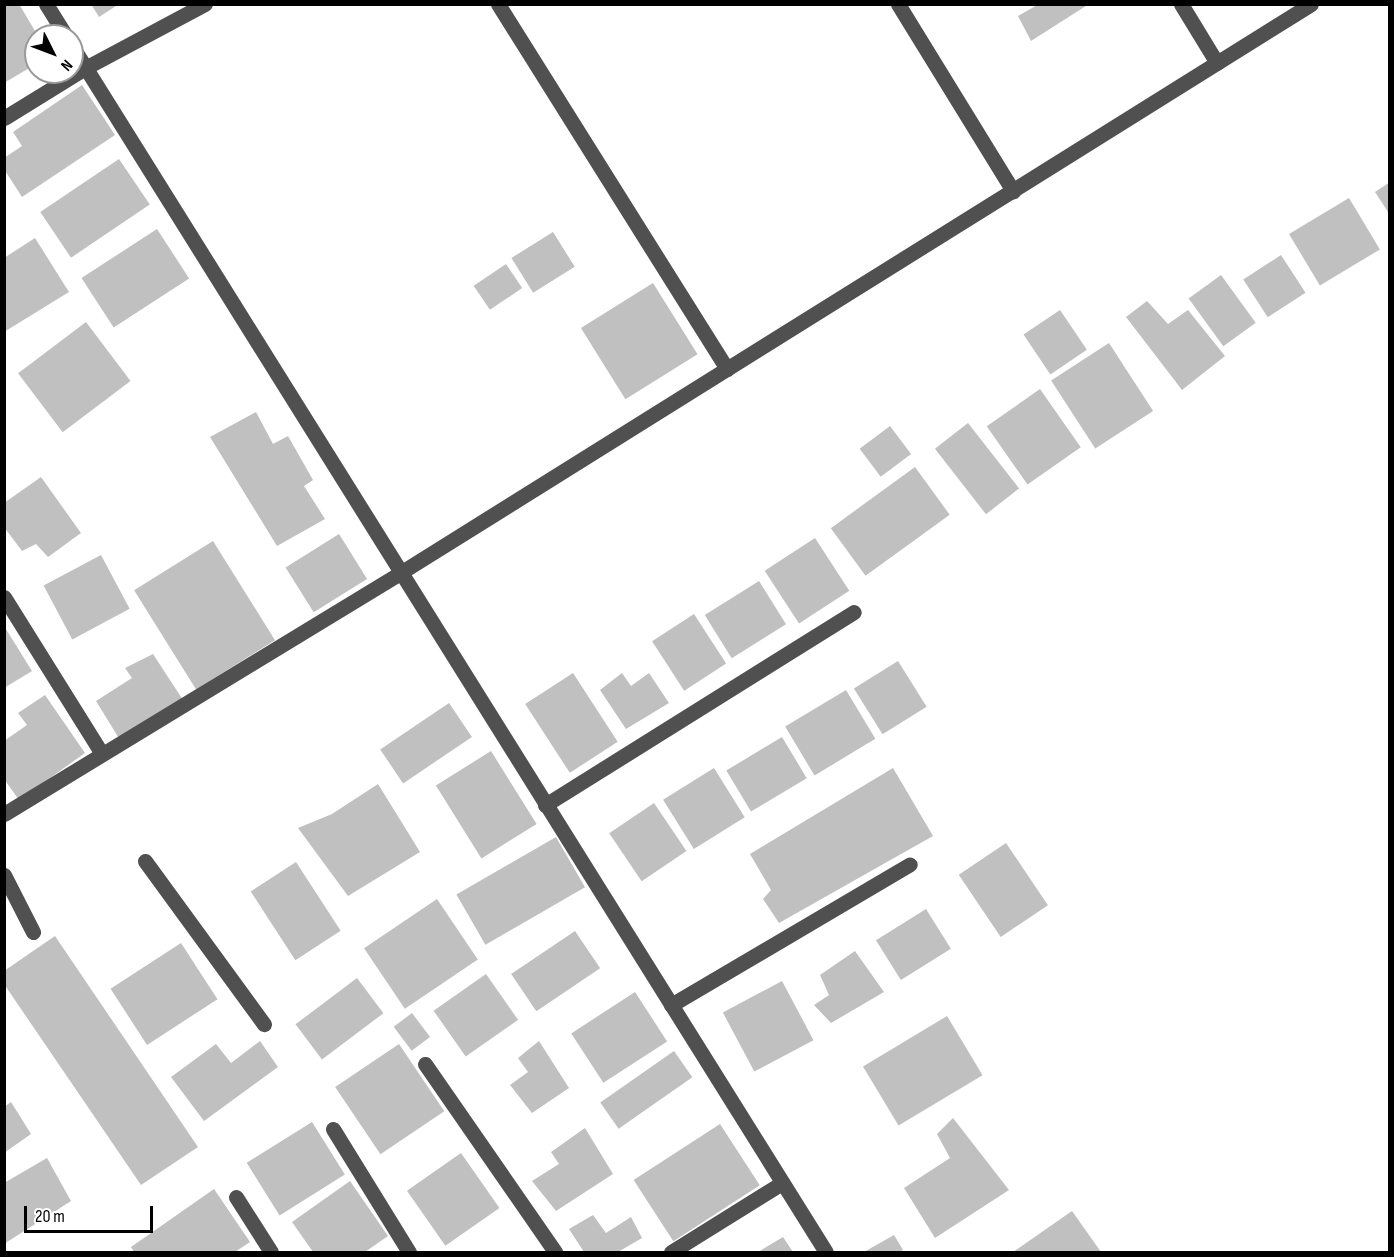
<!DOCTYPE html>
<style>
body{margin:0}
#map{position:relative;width:1394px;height:1257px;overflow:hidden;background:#fff;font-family:"Sofia Sans Condensed",sans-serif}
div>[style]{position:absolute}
.building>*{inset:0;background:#c0c0c0;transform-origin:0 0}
.minor>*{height:15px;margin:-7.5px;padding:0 7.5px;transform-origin:7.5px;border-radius:7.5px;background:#505050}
span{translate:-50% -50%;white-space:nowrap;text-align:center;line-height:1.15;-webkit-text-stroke:6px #fff;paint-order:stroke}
.frame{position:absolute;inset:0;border:6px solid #000;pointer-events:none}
.north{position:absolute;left:24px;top:24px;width:60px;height:60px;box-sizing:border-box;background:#fff;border:2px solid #999;border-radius:50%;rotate:132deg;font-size:16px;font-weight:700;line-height:24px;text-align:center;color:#000}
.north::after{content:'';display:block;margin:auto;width:21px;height:27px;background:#000;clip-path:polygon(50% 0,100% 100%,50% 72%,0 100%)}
.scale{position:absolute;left:24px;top:1206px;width:129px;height:27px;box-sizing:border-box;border:3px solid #000;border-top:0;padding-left:8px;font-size:18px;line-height:21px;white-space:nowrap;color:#000;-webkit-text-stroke:4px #fff;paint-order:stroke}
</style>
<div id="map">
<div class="building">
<i style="clip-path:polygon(4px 4px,19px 4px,38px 36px,36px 64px,4px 83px)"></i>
<i style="clip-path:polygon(91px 4px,119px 4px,99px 17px)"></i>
<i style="clip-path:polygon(1039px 4px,1089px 4px,1031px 41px,1018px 16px)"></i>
<i style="clip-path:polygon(82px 85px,115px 135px,22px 197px,4px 169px,4px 158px,22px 146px,13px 132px)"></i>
<i style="left:119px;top:159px;width:55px;height:95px;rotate:56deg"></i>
<i style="clip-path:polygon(1390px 182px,1390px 215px,1375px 192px)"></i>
<i style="left:1349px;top:198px;width:60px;height:70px;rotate:59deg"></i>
<i style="left:157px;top:229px;width:59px;height:90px;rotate:57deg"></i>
<i style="left:553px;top:232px;width:41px;height:49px;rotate:58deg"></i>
<i style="clip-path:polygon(35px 238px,69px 292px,4px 332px,4px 258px)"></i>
<i style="left:1281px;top:255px;width:45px;height:45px;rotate:57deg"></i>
<i style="left:506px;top:264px;width:29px;height:39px;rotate:56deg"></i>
<i style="left:1221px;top:275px;width:59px;height:40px;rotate:54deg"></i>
<i style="left:653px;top:283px;width:84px;height:85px;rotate:58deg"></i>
<i style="clip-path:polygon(1147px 301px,1168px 324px,1188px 310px,1225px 356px,1182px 390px,1126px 317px)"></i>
<i style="left:1060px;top:310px;width:48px;height:44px;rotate:56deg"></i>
<i style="left:86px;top:322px;width:74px;height:85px;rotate:53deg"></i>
<i style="left:1109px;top:343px;width:81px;height:69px;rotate:57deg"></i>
<i style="left:1040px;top:389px;width:71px;height:65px;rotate:55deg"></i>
<i style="clip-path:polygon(256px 412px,273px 444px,288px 436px,313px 480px,304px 486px,325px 519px,277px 546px,210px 437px)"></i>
<i style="left:968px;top:423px;width:83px;height:42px;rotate:52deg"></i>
<i style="left:890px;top:426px;width:35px;height:38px;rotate:53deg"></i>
<i style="left:915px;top:467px;width:59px;height:104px;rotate:54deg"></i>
<i style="clip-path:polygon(41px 477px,81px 533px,48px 557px,36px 544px,22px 551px,4px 527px,4px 503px)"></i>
<i style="left:339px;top:534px;width:53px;height:63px;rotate:58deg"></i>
<i style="left:815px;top:538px;width:63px;height:60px;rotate:57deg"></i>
<i style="left:213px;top:541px;width:117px;height:93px;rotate:58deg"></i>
<i style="left:101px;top:555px;width:61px;height:65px;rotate:62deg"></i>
<i style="left:759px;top:581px;width:51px;height:64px;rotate:58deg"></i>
<i style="left:694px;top:614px;width:59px;height:50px;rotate:57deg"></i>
<i style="clip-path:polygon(4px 626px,32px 671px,4px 688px)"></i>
<i style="clip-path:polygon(153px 654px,183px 700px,120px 740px,96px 701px,132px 678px,125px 668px)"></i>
<i style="left:898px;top:661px;width:54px;height:52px;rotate:58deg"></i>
<i style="left:573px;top:673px;width:82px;height:57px;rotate:57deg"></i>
<i style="clip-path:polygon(622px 673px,631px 686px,649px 673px,669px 703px,626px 729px,600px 690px)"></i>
<i style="left:846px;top:690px;width:57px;height:71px;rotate:59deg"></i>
<i style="clip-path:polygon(45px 695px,85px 753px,19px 800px,4px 779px,4px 741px,27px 725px,18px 713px)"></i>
<i style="left:449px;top:703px;width:41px;height:83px;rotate:56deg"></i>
<i style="left:782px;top:737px;width:48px;height:65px;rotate:59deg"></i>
<i style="left:491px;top:751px;width:86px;height:65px;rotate:58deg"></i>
<i style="left:714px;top:768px;width:58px;height:60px;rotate:58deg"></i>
<i style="clip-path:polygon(893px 768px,933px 836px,779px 923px,763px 899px,771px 890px,750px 854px)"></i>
<i style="clip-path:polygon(378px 784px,420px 852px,348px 896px,298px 828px,332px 814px)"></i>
<i style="left:654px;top:803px;width:58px;height:54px;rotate:56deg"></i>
<i style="left:556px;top:837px;width:58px;height:115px;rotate:60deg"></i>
<i style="left:1006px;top:843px;width:75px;height:57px;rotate:56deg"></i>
<i style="left:296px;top:862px;width:82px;height:54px;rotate:57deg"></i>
<i style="left:437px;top:899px;width:73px;height:88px;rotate:56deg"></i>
<i style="left:926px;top:909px;width:47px;height:59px;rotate:58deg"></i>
<i style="left:575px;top:931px;width:45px;height:77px;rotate:56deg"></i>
<i style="clip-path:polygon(55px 936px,198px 1147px,141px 1185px,4px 984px,4px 971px)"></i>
<i style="left:181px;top:943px;width:67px;height:84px;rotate:57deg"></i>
<i style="clip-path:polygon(855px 951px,884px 992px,831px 1023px,814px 1005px,829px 995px,820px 975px)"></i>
<i style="left:486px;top:974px;width:56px;height:64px;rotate:55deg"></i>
<i style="left:357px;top:978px;width:44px;height:77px;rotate:53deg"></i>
<i style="left:782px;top:981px;width:67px;height:67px;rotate:62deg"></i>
<i style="left:635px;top:992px;width:59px;height:76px;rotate:57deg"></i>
<i style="left:412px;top:1013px;width:30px;height:23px;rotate:53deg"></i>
<i style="left:947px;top:1016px;width:69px;height:98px;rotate:59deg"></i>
<i style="clip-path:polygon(260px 1041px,278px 1067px,204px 1121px,171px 1077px,216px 1044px,231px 1063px)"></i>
<i style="clip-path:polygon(539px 1041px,569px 1088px,532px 1113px,510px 1085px,528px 1072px,518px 1058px)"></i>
<i style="left:399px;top:1044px;width:81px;height:77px;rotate:56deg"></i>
<i style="left:674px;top:1051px;width:32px;height:90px;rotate:55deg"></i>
<i style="clip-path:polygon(11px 1102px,31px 1134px,4px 1153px,4px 1107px)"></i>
<i style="clip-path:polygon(953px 1118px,1009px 1190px,935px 1238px,904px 1188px,950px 1158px,937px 1134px)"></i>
<i style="left:312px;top:1122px;width:62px;height:77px;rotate:58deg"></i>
<i style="left:720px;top:1124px;width:73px;height:103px;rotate:57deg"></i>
<i style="clip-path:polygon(585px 1128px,613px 1174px,556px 1211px,532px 1181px,559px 1164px,551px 1152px)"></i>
<i style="left:461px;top:1153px;width:67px;height:66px;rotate:55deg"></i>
<i style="clip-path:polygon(47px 1158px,71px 1201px,4px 1244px,4px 1183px)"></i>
<i style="clip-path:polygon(350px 1181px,388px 1236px,365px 1252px,313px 1252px,292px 1222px)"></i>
<i style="clip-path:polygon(214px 1189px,250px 1242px,235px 1252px,134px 1252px,131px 1247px)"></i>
<i style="clip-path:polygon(1072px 1211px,1101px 1252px,1013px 1252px)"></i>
<i style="clip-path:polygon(593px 1215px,606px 1233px,631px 1217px,642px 1238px,618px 1252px,584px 1252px,569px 1229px)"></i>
<i style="clip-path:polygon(894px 1235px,903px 1250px,899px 1252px,864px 1252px)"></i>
<i style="clip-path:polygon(783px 1237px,793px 1252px,758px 1252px)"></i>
</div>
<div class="minor">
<i style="left:46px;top:4px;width:38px;rotate:58deg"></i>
<i style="left:498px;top:4px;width:431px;rotate:57.9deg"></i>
<i style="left:898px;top:4px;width:220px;rotate:58.4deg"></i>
<i style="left:1181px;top:4px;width:69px;rotate:58.6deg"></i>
<i style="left:72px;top:46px;width:1422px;rotate:57.99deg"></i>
<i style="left:4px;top:118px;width:95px;rotate:-31.7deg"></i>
<i style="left:85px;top:68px;width:136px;rotate:-28.1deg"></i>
<i style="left:4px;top:597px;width:185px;rotate:58deg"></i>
<i style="left:545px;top:805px;width:364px;rotate:-32deg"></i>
<i style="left:4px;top:814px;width:464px;rotate:-31.3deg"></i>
<i style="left:400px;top:573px;width:1074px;rotate:-31.99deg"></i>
<i style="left:145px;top:861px;width:202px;rotate:53.9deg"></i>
<i style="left:4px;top:875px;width:64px;rotate:63deg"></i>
<i style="left:671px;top:1005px;width:277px;rotate:-30.5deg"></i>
<i style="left:425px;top:1064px;width:229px;rotate:55.3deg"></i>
<i style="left:333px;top:1129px;width:145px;rotate:58.3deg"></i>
<i style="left:236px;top:1197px;width:65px;rotate:57.5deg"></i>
<i style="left:671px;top:1252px;width:131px;rotate:-31.9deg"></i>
</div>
<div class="frame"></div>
<div class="north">N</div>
<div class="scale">20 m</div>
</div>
